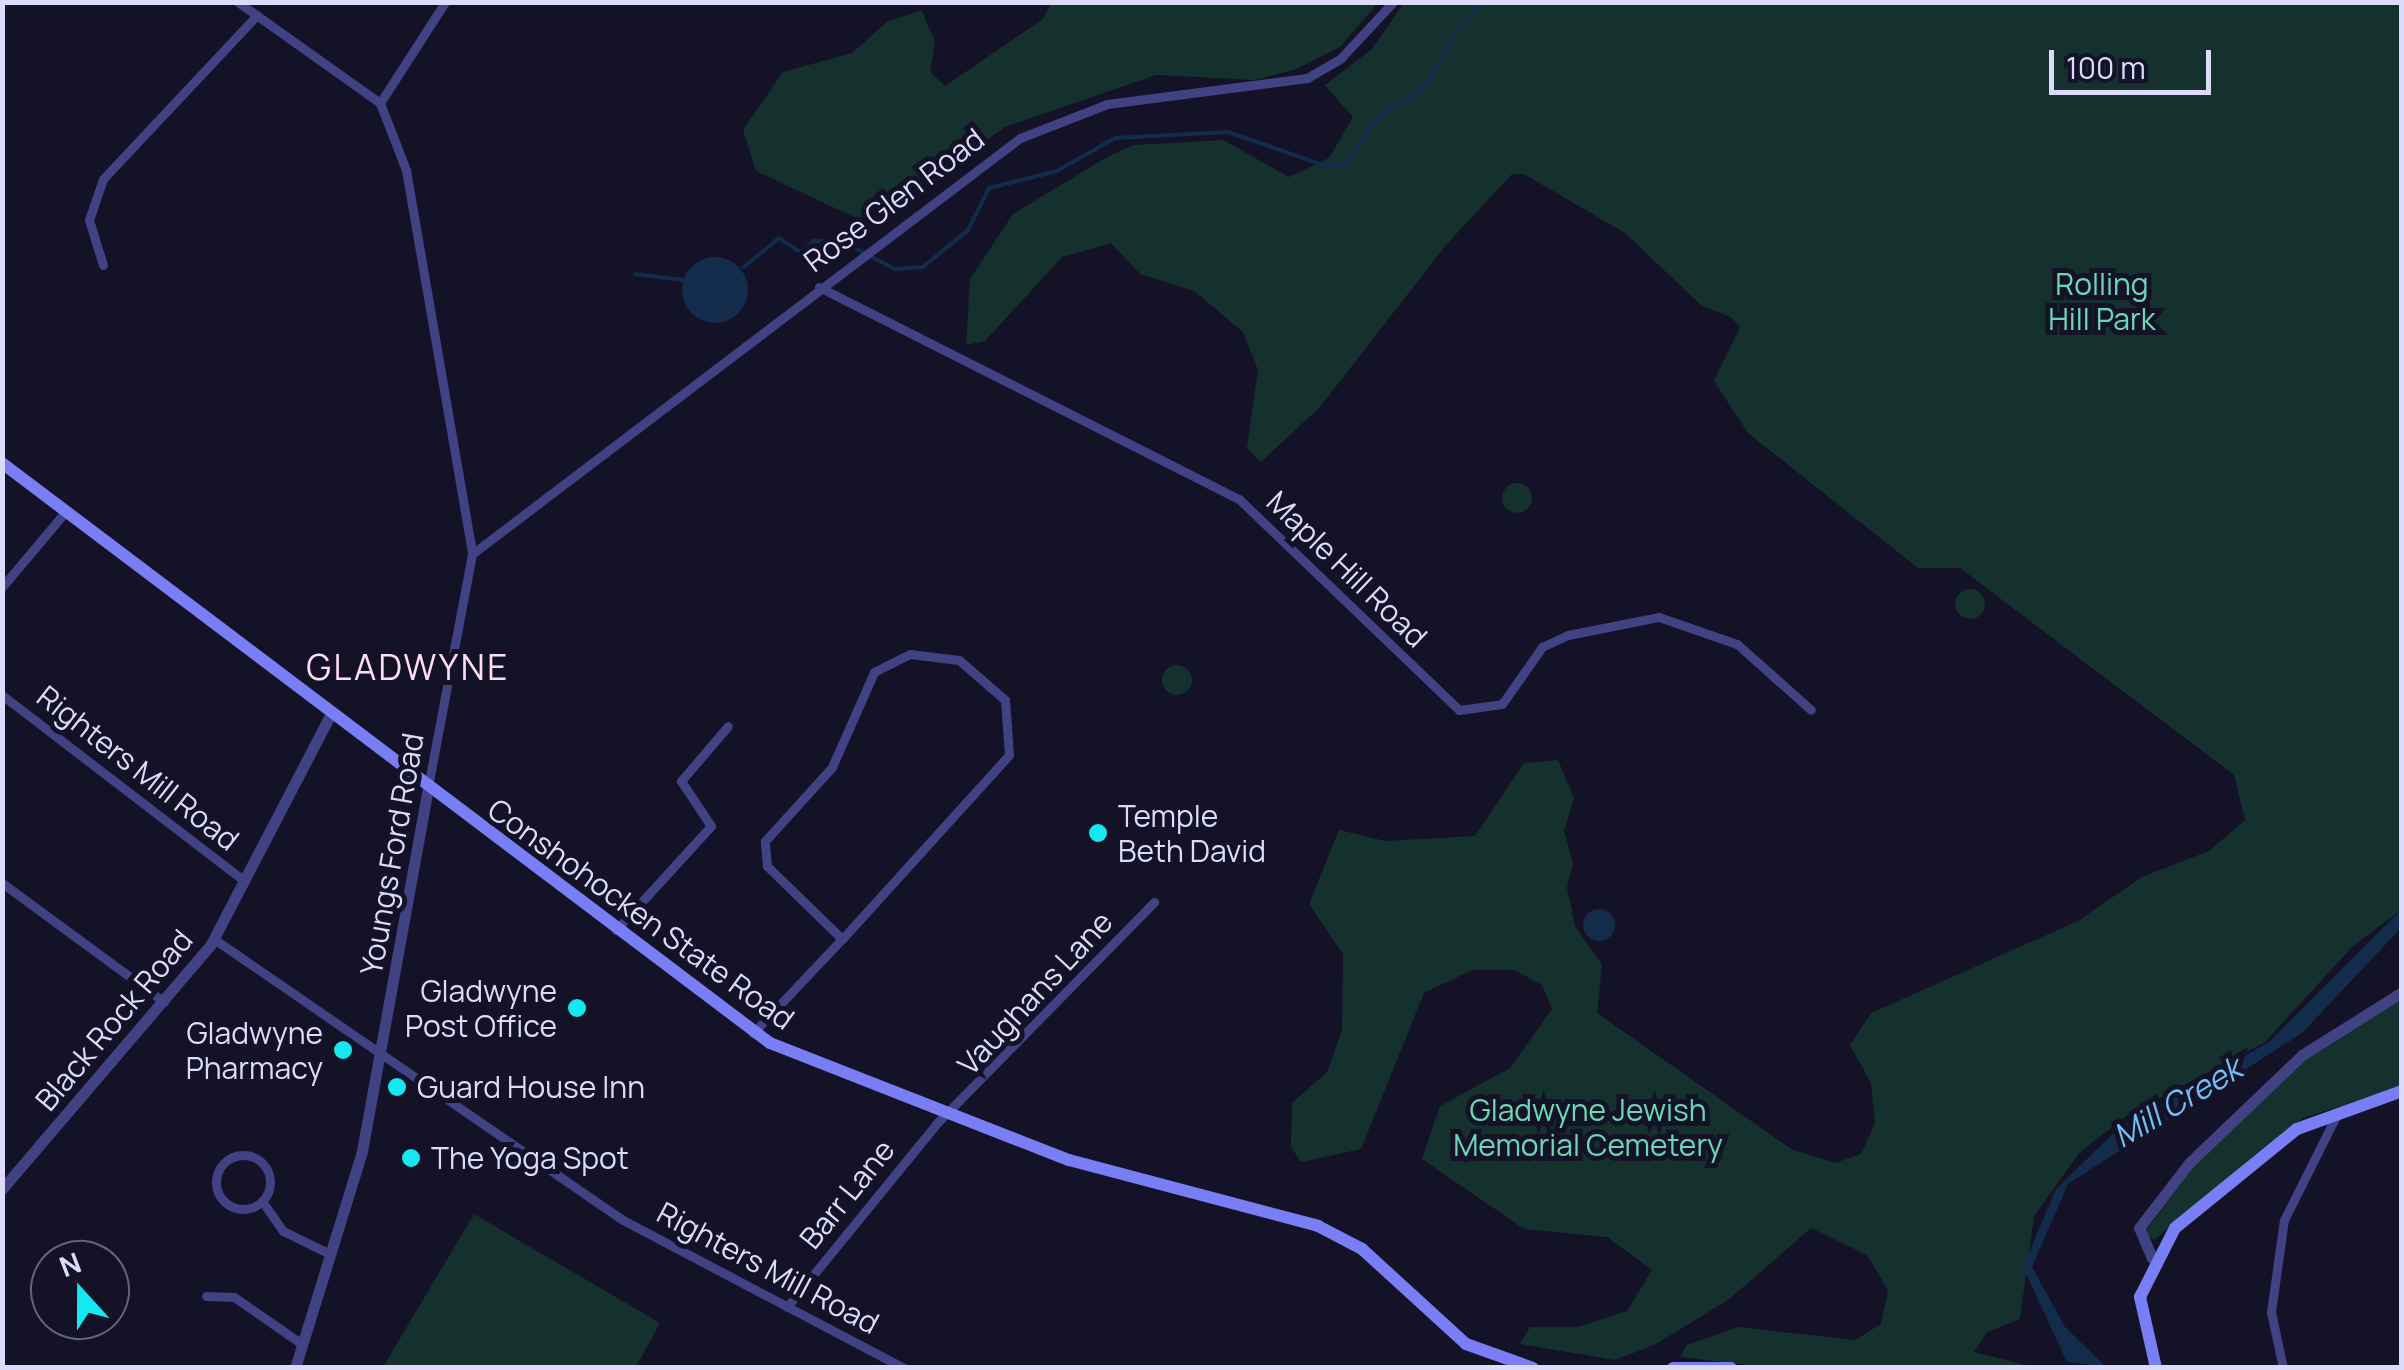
<!DOCTYPE html>
<style>
body{margin:0}
#map{position:relative;width:2404px;height:1370px;overflow:hidden;background:#141227;font-family:Manrope,sans-serif}
div>[style]{position:absolute}
.green>*{inset:0;background:#15312e}
.round{border-radius:50%}
.water>*{inset:0;background:#132c4b}
.stream>*{height:4px;margin:-2px;padding:0 2px;transform-origin:2px;border-radius:2px;background:#132c4b}
.minor>*{height:9px;margin:-4.5px;padding:0 4.5px;transform-origin:4.5px;border-radius:4.5px;background:#404283}
.minor>.ring{margin:-4.5px;padding:0;box-sizing:content-box;background:none;border:9px solid #404283;border-radius:50%}
.tertiary>*{height:11px;margin:-5.5px;padding:0 5.5px;transform-origin:5.5px;border-radius:5.5px;background:#404283}
.secondary>*{height:12px;margin:-6px;padding:0 6px;transform-origin:6px;border-radius:6px;background:#797ef5}
.dots>*{width:28px;height:28px;translate:-50% -50%;box-sizing:border-box;border:5px solid #141227;border-radius:50%}
span{translate:-50% -50%;white-space:nowrap;text-align:center;line-height:1.15;-webkit-text-stroke:10px #141227;paint-order:stroke}
.street-label{font-size:30px;color:#dcdbfc}
.park-label{font-size:30px;color:#6bd8b5}
.poi-label{font-size:30px;color:#dcdbfc}
.left{translate:0 -50%;text-align:left}
.right{translate:-100% -50%;text-align:right}
.water-label{font-size:32px;color:#70c1f5;font-style:italic}
.quarter-label{font-size:35px;color:#fdddf3;letter-spacing:2.5px}
.frame{position:absolute;inset:0;border:5px solid #dcdbfc;pointer-events:none}
.north{position:absolute;left:30px;top:1240px;width:100px;height:100px;box-sizing:border-box;background:#141227;border:2px solid #64627c;border-radius:50%;rotate:339deg;font-size:28px;font-weight:700;line-height:40px;text-align:center;color:#dcdbfc}
.north::after{content:'';display:block;margin:auto;width:35px;height:45px;background:#15e8ee;clip-path:polygon(50% 0,100% 100%,50% 72%,0 100%)}
.scale{position:absolute;left:2049px;top:50px;width:162px;height:45px;box-sizing:border-box;border:5px solid #dcdbfc;border-top:0;padding-left:12px;font-size:30px;line-height:35px;white-space:nowrap;color:#dcdbfc;-webkit-text-stroke:8px #141227;paint-order:stroke}
</style>
<div id="map">
<div class="green">
<i style="clip-path:polygon(1051px 3px,1378px 3px,1341px 46px,1297px 69px,1255px 80px,1156px 75px,1005px 127px,876px 218px,854px 217px,756px 171px,743px 130px,783px 72px,852px 53px,887px 22px,921px 10px,935px 41px,930px 72px,945px 86px,1043px 19px)"></i>
<i style="clip-path:polygon(1404px 3px,2401px 3px,2401px 910px,2353px 946px,2265px 1042px,2129px 1114px,2080px 1152px,2034px 1216px,2020px 1319px,1987px 1332px,1974px 1352px,2033px 1367px,1773px 1368px,1680px 1357px,1687px 1345px,1738px 1327px,1855px 1340px,1881px 1324px,1888px 1290px,1867px 1255px,1811px 1228px,1728px 1300px,1656px 1344px,1615px 1360px,1520px 1344px,1530px 1327px,1578px 1327px,1627px 1311px,1652px 1270px,1607px 1237px,1524px 1229px,1422px 1159px,1440px 1106px,1510px 1068px,1552px 1009px,1542px 985px,1514px 970px,1472px 970px,1424px 993px,1361px 1149px,1301px 1162px,1291px 1147px,1292px 1103px,1327px 1072px,1342px 1031px,1343px 954px,1309px 904px,1339px 830px,1385px 841px,1475px 836px,1524px 763px,1558px 760px,1574px 798px,1564px 831px,1573px 863px,1567px 888px,1575px 926px,1602px 965px,1597px 1013px,1791px 1149px,1835px 1163px,1861px 1154px,1875px 1123px,1871px 1083px,1850px 1045px,1871px 1013px,2078px 921px,2142px 877px,2209px 851px,2245px 820px,2234px 775px,1960px 568px,1918px 568px,1748px 433px,1714px 381px,1740px 327px,1731px 317px,1702px 306px,1625px 233px,1524px 174px,1512px 174px,1446px 245px,1320px 407px,1261px 462px,1247px 448px,1258px 370px,1243px 332px,1194px 291px,1140px 274px,1111px 243px,1062px 257px,985px 341px,966px 345px,970px 279px,1013px 214px,1107px 157px,1134px 145px,1223px 140px,1289px 177px,1329px 158px,1353px 117px,1325px 85px,1372px 49px)"></i>
<i class="round" style="left:1502px;top:483px;width:30px;height:30px"></i>
<i class="round" style="left:1955px;top:589px;width:30px;height:30px"></i>
<i class="round" style="left:1162px;top:665px;width:30px;height:30px"></i>
<i style="clip-path:polygon(2401px 998px,2401px 1087px,2303px 1118px,2154px 1240px,2144px 1233px,2206px 1151px,2298px 1063px)"></i>
<i style="clip-path:polygon(474px 1214px,660px 1323px,636px 1367px,383px 1367px)"></i>
</div>
<div class="water">
<i class="round" style="left:682px;top:257px;width:66px;height:66px"></i>
<i class="round" style="left:1583px;top:909px;width:32px;height:32px"></i>
<i style="clip-path:polygon(2401px 910px,2401px 928px,2302px 1033px,2068px 1184px,2032px 1267px,2065px 1327px,2106px 1367px,2067px 1362px,2023px 1267px,2056px 1189px,2122px 1125px,2269px 1042px)"></i>
</div>
<div class="stream">
<i style="left:744px;top:267px;width:45px;rotate:-39.6deg"></i>
<i style="left:779px;top:238px;width:27px;rotate:34deg"></i>
<i style="left:801px;top:253px;width:18px;rotate:-43deg"></i>
<i style="left:814px;top:241px;width:27px"></i>
<i style="left:841px;top:241px;width:61px;rotate:27.4deg"></i>
<i style="left:895px;top:269px;width:28px;rotate:-4deg"></i>
<i style="left:923px;top:267px;width:58px;rotate:-39.4deg"></i>
<i style="left:968px;top:230px;width:47px;rotate:-63.4deg"></i>
<i style="left:989px;top:188px;width:70px;rotate:-14deg"></i>
<i style="left:1057px;top:171px;width:67px;rotate:-29.6deg"></i>
<i style="left:1115px;top:138px;width:113px;rotate:-3deg"></i>
<i style="left:1228px;top:132px;width:104px;rotate:19.1deg"></i>
<i style="left:1326px;top:166px;width:20px;rotate:-6deg"></i>
<i style="left:1346px;top:164px;width:57px;rotate:-54.9deg"></i>
<i style="left:1379px;top:117px;width:54px;rotate:-32.8deg"></i>
<i style="left:1424px;top:88px;width:78px;rotate:-59.8deg"></i>
<i style="left:1463px;top:21px;width:31px;rotate:-37deg"></i>
<i style="left:635px;top:274px;width:48px;rotate:7.1deg"></i>
</div>
<div class="minor">
<i style="left:238px;top:2px;width:174px;rotate:35.4deg"></i>
<i style="left:380px;top:103px;width:72px;rotate:68.8deg"></i>
<i style="left:406px;top:170px;width:390px;rotate:80.2deg"></i>
<i style="left:472px;top:554px;width:236px;rotate:100.7deg"></i>
<i style="left:380px;top:103px;width:120px;rotate:-57.2deg"></i>
<i style="left:103px;top:265px;width:47px;rotate:-107.3deg"></i>
<i style="left:89px;top:220px;width:43px;rotate:-71.1deg"></i>
<i style="left:103px;top:179px;width:225px;rotate:-46.8deg"></i>
<i style="left:819px;top:287px;width:470px;rotate:26.8deg"></i>
<i style="left:1239px;top:499px;width:305px;rotate:43.8deg"></i>
<i style="left:1459px;top:710px;width:43px;rotate:-7.9deg"></i>
<i style="left:1502px;top:704px;width:70px;rotate:-54.9deg"></i>
<i style="left:1542px;top:647px;width:29px;rotate:-25deg"></i>
<i style="left:1568px;top:635px;width:93px;rotate:-11.2deg"></i>
<i style="left:1659px;top:617px;width:83px;rotate:19.1deg"></i>
<i style="left:1737px;top:644px;width:99px;rotate:41.7deg"></i>
<i style="left:472px;top:554px;width:688px;rotate:-37.2deg"></i>
<i style="left:1020px;top:138px;width:93px;rotate:-21.3deg"></i>
<i style="left:1107px;top:104px;width:202px;rotate:-7.4deg"></i>
<i style="left:1307px;top:78px;width:39px;rotate:-30deg"></i>
<i style="left:1341px;top:58px;width:76px;rotate:-47.1deg"></i>
<i style="left:2px;top:587px;width:99px;rotate:-49.9deg"></i>
<i style="left:2px;top:695px;width:305px;rotate:37.5deg"></i>
<i style="left:2px;top:883px;width:201px;rotate:36.3deg"></i>
<i style="left:616px;top:930px;width:141px;rotate:-47.6deg"></i>
<i style="left:711px;top:826px;width:54px;rotate:-123.7deg"></i>
<i style="left:681px;top:781px;width:72px;rotate:-49.5deg"></i>
<i style="left:214px;top:939px;width:496px;rotate:34.5deg"></i>
<i style="left:623px;top:1220px;width:318px;rotate:27.8deg"></i>
<i style="left:753px;top:1033px;width:129px;rotate:-46.6deg"></i>
<i style="left:842px;top:939px;width:105px;rotate:-135.8deg"></i>
<i style="left:767px;top:866px;width:25px;rotate:-95deg"></i>
<i style="left:765px;top:841px;width:100px;rotate:-47.8deg"></i>
<i style="left:832px;top:767px;width:104px;rotate:-66.1deg"></i>
<i style="left:874px;top:672px;width:40px;rotate:-26.6deg"></i>
<i style="left:910px;top:654px;width:49px;rotate:7deg"></i>
<i style="left:959px;top:660px;width:61px;rotate:41deg"></i>
<i style="left:1005px;top:700px;width:55px;rotate:85.8deg"></i>
<i style="left:1009px;top:755px;width:248px;rotate:132.2deg"></i>
<i class="ring" style="left:216px;top:1155px;width:45px;height:45px"></i>
<i style="left:262px;top:1201px;width:37px;rotate:55deg"></i>
<i style="left:283px;top:1231px;width:52px;rotate:26.1deg"></i>
<i style="left:206px;top:1296px;width:28px;rotate:2deg"></i>
<i style="left:234px;top:1297px;width:83px;rotate:34.7deg"></i>
<i style="left:787px;top:1307px;width:237px;rotate:-50.8deg"></i>
<i style="left:937px;top:1123px;width:310px;rotate:-45.5deg"></i>
<i style="left:2283px;top:1368px;width:57px;rotate:-102.1deg"></i>
<i style="left:2271px;top:1312px;width:93px;rotate:-82deg"></i>
<i style="left:2284px;top:1220px;width:116px;rotate:-63.4deg"></i>
</div>
<div class="tertiary">
<i style="left:2px;top:1189px;width:322px;rotate:-49.5deg"></i>
<i style="left:211px;top:944px;width:260px;rotate:-62.5deg"></i>
<i style="left:2152px;top:1258px;width:33px;rotate:-113deg"></i>
<i style="left:2139px;top:1228px;width:82px;rotate:-52.4deg"></i>
<i style="left:2189px;top:1163px;width:156px;rotate:-43.7deg"></i>
<i style="left:2302px;top:1055px;width:118px;rotate:-32.2deg"></i>
<i style="left:295px;top:1368px;width:227px;rotate:-72.8deg"></i>
<i style="left:362px;top:1151px;width:370px;rotate:-79.7deg"></i>
</div>
<div class="secondary">
<i style="left:2px;top:463px;width:962px;rotate:37.06deg"></i>
<i style="left:770px;top:1043px;width:321px;rotate:21.4deg"></i>
<i style="left:1069px;top:1160px;width:258px;rotate:14.8deg"></i>
<i style="left:1318px;top:1226px;width:50px;rotate:27.6deg"></i>
<i style="left:1362px;top:1249px;width:141px;rotate:42.4deg"></i>
<i style="left:1466px;top:1344px;width:71px;rotate:19.7deg"></i>
<i style="left:1673px;top:1368px;width:58px"></i>
<i style="left:2156px;top:1368px;width:73px;rotate:-102.7deg"></i>
<i style="left:2140px;top:1297px;width:77px;rotate:-63.1deg"></i>
<i style="left:2175px;top:1228px;width:157px;rotate:-39.1deg"></i>
<i style="left:2297px;top:1129px;width:112px;rotate:-19.9deg"></i>
</div>
<div class="dots">
<i style="left:1098px;top:833px;background:#15e8ee"></i>
<i style="left:577px;top:1008px;background:#15e8ee"></i>
<i style="left:343px;top:1050px;background:#15e8ee"></i>
<i style="left:397px;top:1087px;background:#15e8ee"></i>
<i style="left:411px;top:1158px;background:#15e8ee"></i>
</div>
<div class="street-label">
<span style="left:894px;top:200px;rotate:-37deg">Rose Glen Road</span>
<span style="left:1347px;top:569px;rotate:44deg">Maple Hill Road</span>
<span style="left:138px;top:768px;rotate:38deg">Righters Mill Road</span>
<span style="left:392px;top:854px;rotate:-80deg">Youngs Ford Road</span>
<span style="left:641px;top:914px;rotate:36deg">Conshohocken State Road</span>
<span style="left:1035px;top:993px;rotate:-47deg">Vaughans Lane</span>
<span style="left:114px;top:1020px;rotate:-50deg">Black Rock Road</span>
<span style="left:847px;top:1194px;rotate:-51deg">Barr Lane</span>
<span style="left:768px;top:1268px;rotate:28deg">Righters Mill Road</span>
</div>
<div class="park-label">
<span style="left:2102px;top:301px">Rolling<br>Hill Park</span>
<span style="left:1588px;top:1127px">Gladwyne Jewish<br>Memorial Cemetery</span>
</div>
<div class="poi-label">
<span class="left" style="left:1118px;top:833px">Temple<br>Beth David</span>
<span class="right" style="left:557px;top:1008px">Gladwyne<br>Post Office</span>
<span class="right" style="left:323px;top:1050px">Gladwyne<br>Pharmacy</span>
<span class="left" style="left:417px;top:1087px">Guard House Inn</span>
<span class="left" style="left:431px;top:1158px">The Yoga Spot</span>
</div>
<div class="water-label">
<span style="left:2177px;top:1102px;rotate:-31deg">Mill Creek</span>
</div>
<div class="quarter-label">
<span style="left:408px;top:667px">GLADWYNE</span>
</div>
<div class="frame"></div>
<div class="north">N</div>
<div class="scale">100 m</div>
</div>
